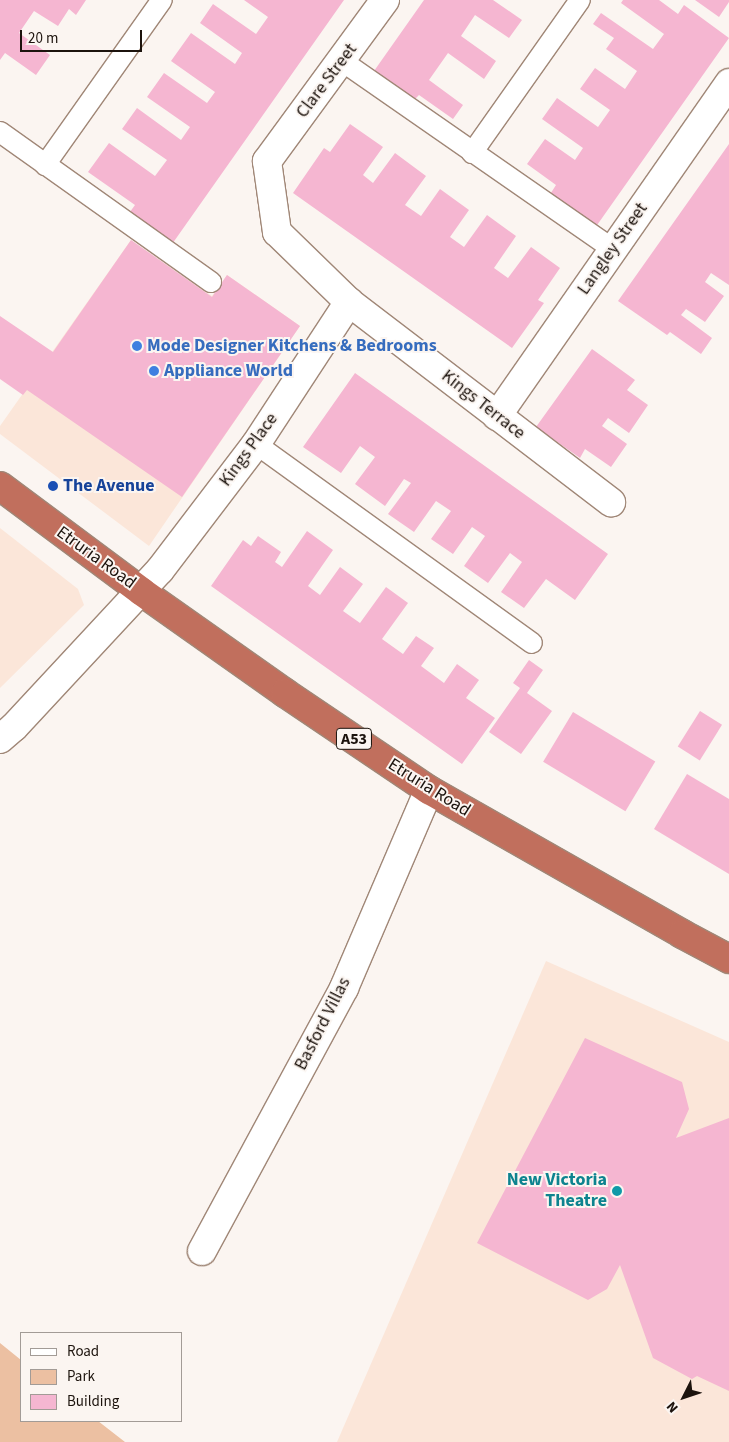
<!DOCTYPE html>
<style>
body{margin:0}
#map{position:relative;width:729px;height:1442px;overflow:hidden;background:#fbf5f1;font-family:"Source Sans 3",sans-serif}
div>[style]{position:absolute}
.built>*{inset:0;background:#fbe6d9}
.green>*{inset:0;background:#ecc0a2}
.building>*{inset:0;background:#f5b6d1;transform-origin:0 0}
.roads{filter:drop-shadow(1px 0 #a08777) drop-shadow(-1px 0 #a08777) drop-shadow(0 1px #a08777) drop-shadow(0 -1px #a08777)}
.lane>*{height:20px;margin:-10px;padding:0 10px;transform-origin:10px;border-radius:10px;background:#fff}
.street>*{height:28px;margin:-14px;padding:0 14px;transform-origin:14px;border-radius:14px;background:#fff}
.highway>*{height:28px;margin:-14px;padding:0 14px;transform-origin:14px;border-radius:14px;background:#c16f5d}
.dots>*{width:14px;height:14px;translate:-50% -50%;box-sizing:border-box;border:2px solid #fbf5f1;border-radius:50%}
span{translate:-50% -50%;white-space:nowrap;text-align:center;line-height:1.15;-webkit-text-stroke:4px #fbf5f1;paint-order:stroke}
.shield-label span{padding:1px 4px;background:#fbf5f1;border:1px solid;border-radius:4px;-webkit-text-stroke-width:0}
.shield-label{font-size:16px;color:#1c130d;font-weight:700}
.street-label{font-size:18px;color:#1c130d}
.shop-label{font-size:18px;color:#366cbe;font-weight:700}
.left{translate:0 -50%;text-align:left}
.transit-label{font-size:18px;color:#164399;font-weight:700}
.culture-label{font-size:18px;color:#0d838f;font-weight:700}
.right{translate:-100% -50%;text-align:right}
.legend{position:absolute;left:20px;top:1332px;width:162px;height:90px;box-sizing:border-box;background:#fbf5f1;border:1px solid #a29b96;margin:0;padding:6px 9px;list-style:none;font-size:15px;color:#1c130d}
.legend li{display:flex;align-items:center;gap:10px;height:25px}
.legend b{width:25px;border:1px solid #a29b96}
.north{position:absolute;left:659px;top:1372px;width:50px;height:50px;-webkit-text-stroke:4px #fbf5f1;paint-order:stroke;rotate:229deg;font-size:14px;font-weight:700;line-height:20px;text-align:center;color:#1c130d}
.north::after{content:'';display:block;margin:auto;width:18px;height:22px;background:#1c130d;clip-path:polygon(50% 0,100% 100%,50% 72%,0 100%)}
.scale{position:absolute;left:20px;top:30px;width:122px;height:22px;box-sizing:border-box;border:2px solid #1c130d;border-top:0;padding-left:6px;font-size:15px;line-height:18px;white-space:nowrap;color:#1c130d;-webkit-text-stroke:4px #fbf5f1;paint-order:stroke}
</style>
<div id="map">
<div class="built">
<i style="clip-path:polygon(131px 240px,212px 296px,227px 275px,300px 326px,149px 546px,0 434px,0 426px)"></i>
<i style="clip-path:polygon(0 528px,78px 589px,84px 605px,0 688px)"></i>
<i style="clip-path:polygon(546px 961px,729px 1042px,729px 1442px,337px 1442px)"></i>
</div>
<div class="green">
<i style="clip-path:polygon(0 1343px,21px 1360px,21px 1421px,98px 1421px,125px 1442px,0 1442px)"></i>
</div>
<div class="building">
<i style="clip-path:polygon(0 0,86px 0,76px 15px,69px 9px,58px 26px,34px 11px,19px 33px,50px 55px,36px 75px,5px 53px,0 60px)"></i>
<i style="clip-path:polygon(244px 0,344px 0,170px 247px,127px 216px,135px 205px,88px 172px,109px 143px,155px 176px,167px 160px,122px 129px,137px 108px,181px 140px,190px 127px,147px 97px,164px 73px,207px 103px,215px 92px,171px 61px,191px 33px,235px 64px,242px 53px,200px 23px,213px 4px,256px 34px,268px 17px)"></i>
<i style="clip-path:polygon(424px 0,493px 0,522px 20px,509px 38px,475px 15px,461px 36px,496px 61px,484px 79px,448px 53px,429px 80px,463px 105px,453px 119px,419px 95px,414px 100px,374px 71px)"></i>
<i style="clip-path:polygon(623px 0,659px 0,678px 14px,684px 5px,729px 38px,595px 228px,549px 196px,556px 185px,527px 164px,545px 139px,575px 160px,583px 148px,542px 119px,557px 98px,598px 127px,610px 110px,580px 89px,595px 68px,625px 89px,637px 71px,606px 49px,614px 38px,593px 24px,601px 13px,653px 49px,664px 34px,621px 3px)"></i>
<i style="clip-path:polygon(695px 0,729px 0,729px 2px,719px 17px)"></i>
<i style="clip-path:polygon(350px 124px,383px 147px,363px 175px,373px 183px,395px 153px,426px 176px,405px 205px,421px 216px,440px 189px,469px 210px,450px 237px,464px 247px,487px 215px,516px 236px,494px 268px,508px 278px,531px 247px,560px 268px,538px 300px,544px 303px,512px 348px,293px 193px,324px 148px,330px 152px)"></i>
<i style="clip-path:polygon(729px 144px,729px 285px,711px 273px,705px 282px,724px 296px,705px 322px,686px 309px,681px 315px,712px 338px,701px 354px,670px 332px,667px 335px,618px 301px)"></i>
<i style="clip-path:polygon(131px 240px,212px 297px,227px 275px,300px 326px,182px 497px,27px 390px,23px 395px,0 379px,0 316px,53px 352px)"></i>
<i style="clip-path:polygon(592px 349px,635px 380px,627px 390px,648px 405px,629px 433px,608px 418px,602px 426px,627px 444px,611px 467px,585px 449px,580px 458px,536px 427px)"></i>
<i style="clip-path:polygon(355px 373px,608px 554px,575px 600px,546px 579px,524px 608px,501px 592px,522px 562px,510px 553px,488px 583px,464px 566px,485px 536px,472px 527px,453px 554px,431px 539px,451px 511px,436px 501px,414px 532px,388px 514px,411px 483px,404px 479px,385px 506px,355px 484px,375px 457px,360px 446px,341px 473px,303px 447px)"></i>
<i style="clip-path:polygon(307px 531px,333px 550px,308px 586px,320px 595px,340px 567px,363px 584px,343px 611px,360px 623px,386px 587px,408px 603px,382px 639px,403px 654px,416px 636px,434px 648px,421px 666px,444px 683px,457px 664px,479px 680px,466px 698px,495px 718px,462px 764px,211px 586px,243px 540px,251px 546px,258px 536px,281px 552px,275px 562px,282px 567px)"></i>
<i style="clip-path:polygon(529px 660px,543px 670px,527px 693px,552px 711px,521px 754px,489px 732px,520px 688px,513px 683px)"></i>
<i style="left:700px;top:711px;width:26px;height:42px;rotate:32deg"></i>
<i style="left:573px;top:712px;width:96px;height:58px;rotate:31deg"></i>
<i style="clip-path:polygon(687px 774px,729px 799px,729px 874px,654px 829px)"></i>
<i style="clip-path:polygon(585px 1038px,682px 1082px,689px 1109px,676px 1138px,729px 1118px,729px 1391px,697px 1376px,692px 1379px,653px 1358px,620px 1265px,607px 1289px,588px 1300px,477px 1243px)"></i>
</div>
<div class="roads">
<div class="lane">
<i style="left:342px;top:61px;width:330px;rotate:34.8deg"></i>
<i style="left:0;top:132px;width:259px;rotate:35.4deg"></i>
<i style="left:472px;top:153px;width:187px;rotate:-54.8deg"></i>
<i style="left:45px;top:165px;width:202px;rotate:-54.7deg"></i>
<i style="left:256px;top:444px;width:340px;rotate:35.8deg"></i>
</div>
<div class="street">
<i style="left:385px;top:0;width:200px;rotate:126.2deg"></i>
<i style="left:267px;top:161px;width:72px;rotate:82deg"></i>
<i style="left:277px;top:232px;width:100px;rotate:44.2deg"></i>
<i style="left:349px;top:302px;width:330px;rotate:37.4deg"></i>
<i style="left:497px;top:416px;width:406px;rotate:-55.1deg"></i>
<i style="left:0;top:739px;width:18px;rotate:-41deg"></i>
<i style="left:14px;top:727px;width:214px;rotate:-47.1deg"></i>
<i style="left:160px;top:570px;width:158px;rotate:-52.7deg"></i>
<i style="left:256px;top:444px;width:170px;rotate:-56.8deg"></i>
<i style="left:202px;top:1251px;width:299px;rotate:-61.6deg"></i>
<i style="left:344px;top:988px;width:215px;rotate:-66.8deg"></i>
</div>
<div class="highway">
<i style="left:0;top:486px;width:177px;rotate:36.7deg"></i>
<i style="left:142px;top:592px;width:175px;rotate:35.2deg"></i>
<i style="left:285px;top:693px;width:174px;rotate:34deg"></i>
<i style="left:429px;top:790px;width:291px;rotate:29.6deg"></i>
<i style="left:682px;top:934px;width:53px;rotate:28deg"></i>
</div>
</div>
<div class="dots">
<i style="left:137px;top:346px;background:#3f7fe0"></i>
<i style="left:154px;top:371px;background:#3f7fe0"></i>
<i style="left:53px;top:486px;background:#1a4fb4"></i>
<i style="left:617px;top:1191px;background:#0f9aa8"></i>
</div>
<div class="shield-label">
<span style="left:354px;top:739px">A53</span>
</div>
<div class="street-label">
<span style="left:327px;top:81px;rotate:-53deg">Clare Street</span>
<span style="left:613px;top:249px;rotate:-55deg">Langley Street</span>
<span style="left:483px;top:405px;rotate:38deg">Kings Terrace</span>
<span style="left:249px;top:450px;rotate:-54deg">Kings Place</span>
<span style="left:96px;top:558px;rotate:36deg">Etruria Road</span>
<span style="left:429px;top:788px;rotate:32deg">Etruria Road</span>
<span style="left:323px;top:1024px;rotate:-63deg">Basford Villas</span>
</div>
<div class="shop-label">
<span class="left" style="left:147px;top:346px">Mode Designer Kitchens &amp; Bedrooms</span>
<span class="left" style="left:164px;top:371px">Appliance World</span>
</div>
<div class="transit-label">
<span class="left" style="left:63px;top:486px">The Avenue</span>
</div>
<div class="culture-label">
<span class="right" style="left:607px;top:1191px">New Victoria<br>Theatre</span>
</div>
<ul class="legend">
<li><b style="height:6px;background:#fff"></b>Road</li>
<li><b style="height:14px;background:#ecc0a2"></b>Park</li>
<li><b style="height:14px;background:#f5b6d1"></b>Building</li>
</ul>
<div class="north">N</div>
<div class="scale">20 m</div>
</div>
